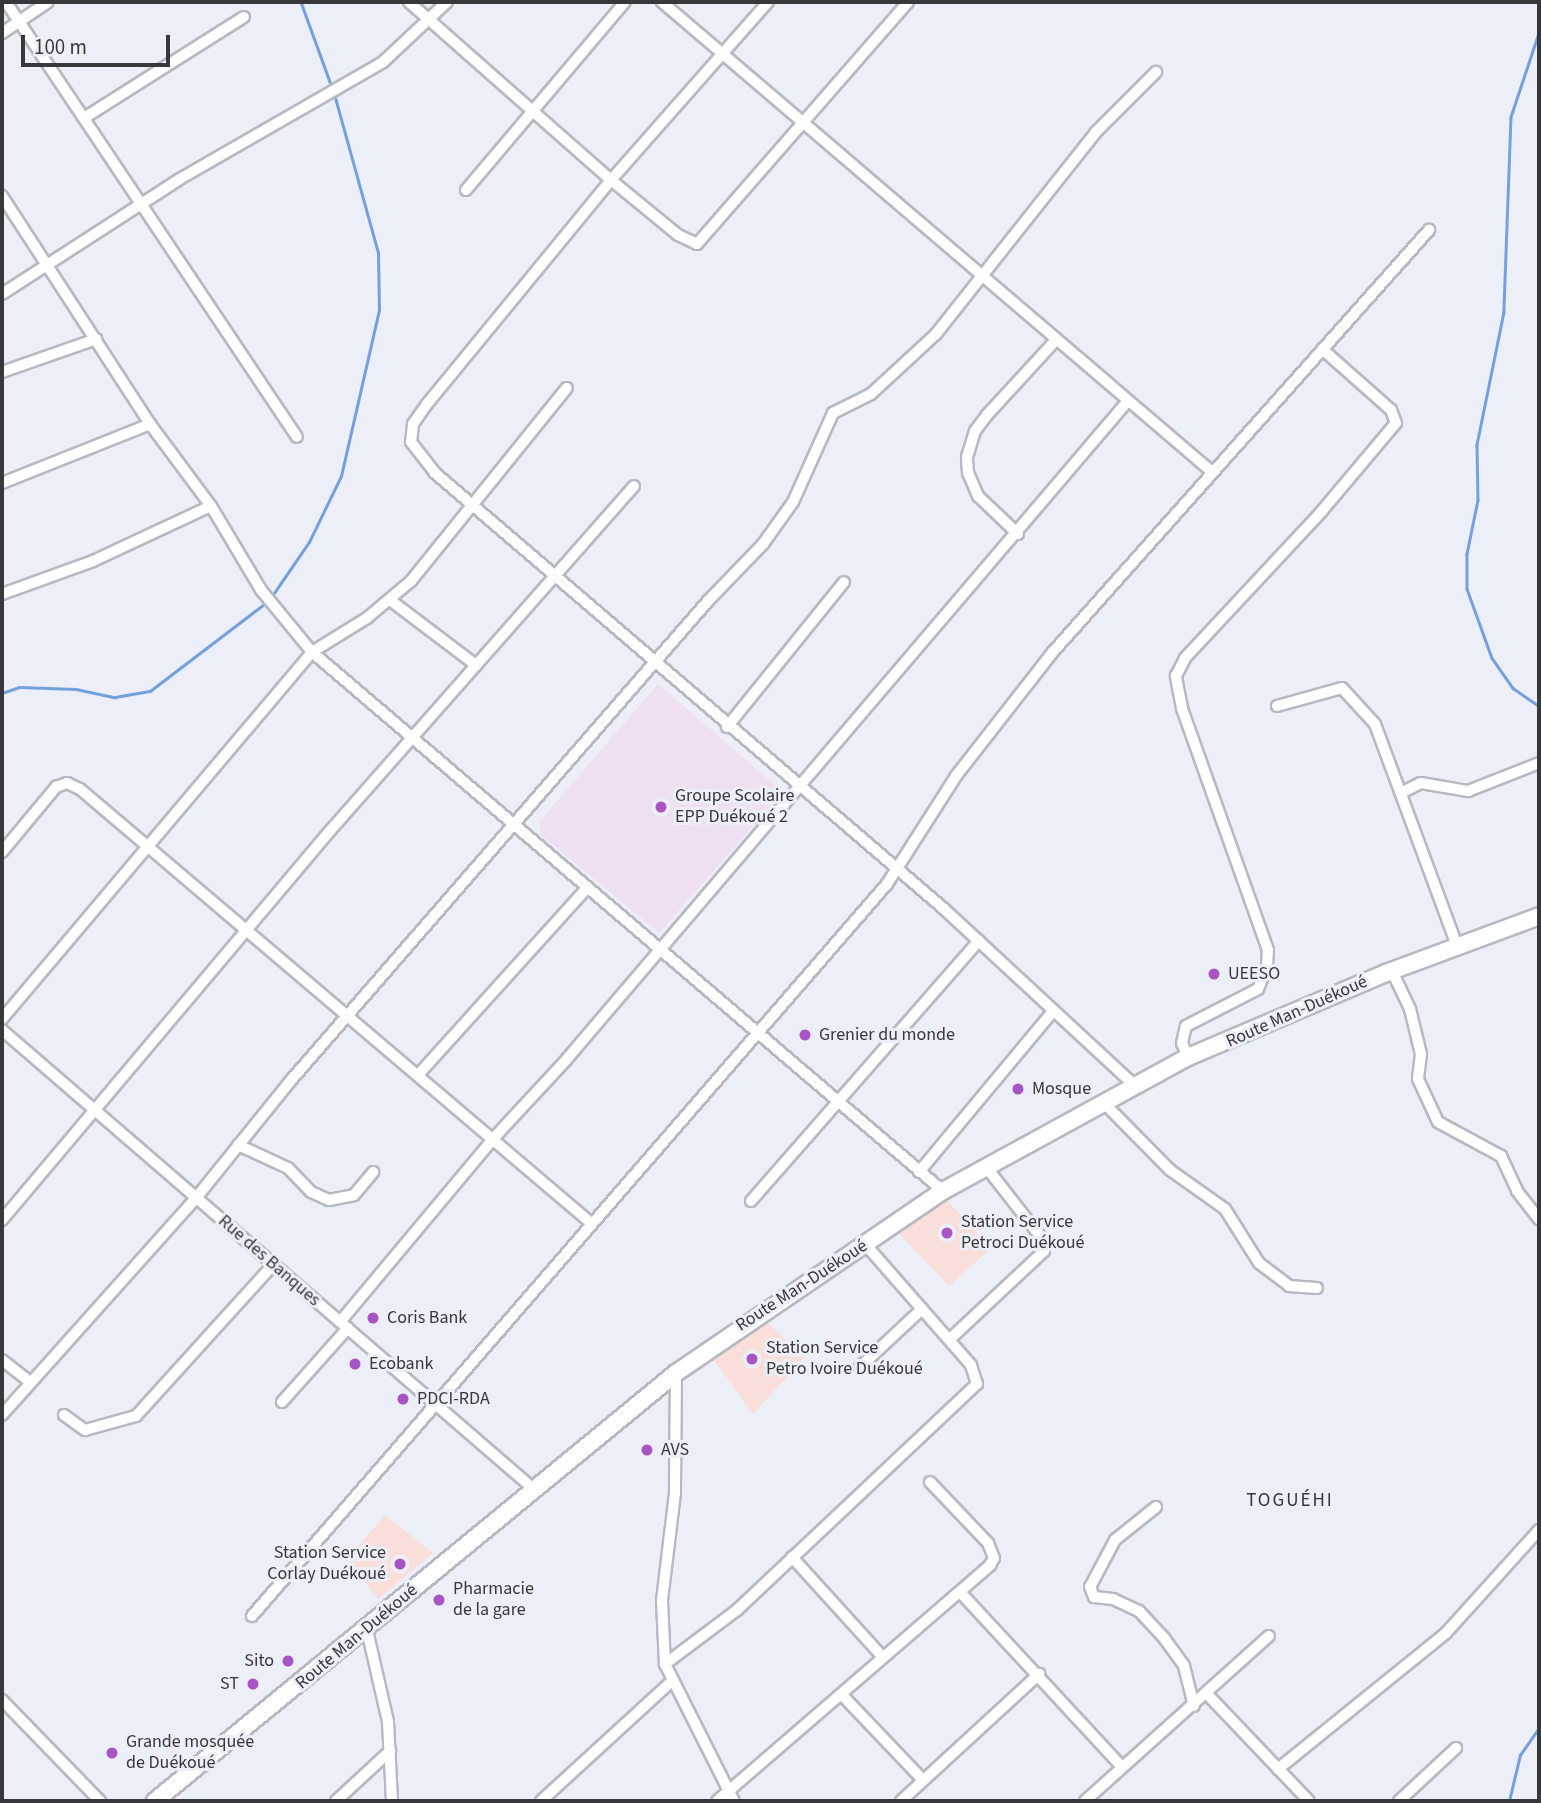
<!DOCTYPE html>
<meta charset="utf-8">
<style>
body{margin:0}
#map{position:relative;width:1541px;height:1803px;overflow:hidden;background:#eceff7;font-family:"Source Sans 3",sans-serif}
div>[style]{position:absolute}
.commercial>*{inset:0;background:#f9deda}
.education>*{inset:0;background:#efdff2}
.stream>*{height:2.5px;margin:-1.25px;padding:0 1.25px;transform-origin:1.25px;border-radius:1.25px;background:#74a1dd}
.roads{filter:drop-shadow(2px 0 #b6b9c1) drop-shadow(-2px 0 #b6b9c1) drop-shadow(0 2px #b6b9c1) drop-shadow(0 -2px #b6b9c1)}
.minor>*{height:10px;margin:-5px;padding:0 5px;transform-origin:5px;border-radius:5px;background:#fff}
.primary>*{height:16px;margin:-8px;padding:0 8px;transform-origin:8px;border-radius:8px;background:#fff}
.dots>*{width:19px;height:19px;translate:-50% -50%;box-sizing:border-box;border:4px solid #eceff7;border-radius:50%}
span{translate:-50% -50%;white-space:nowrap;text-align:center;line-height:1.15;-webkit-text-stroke:6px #eceff7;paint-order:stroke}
.poi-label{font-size:18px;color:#37383b}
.left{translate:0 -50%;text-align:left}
.right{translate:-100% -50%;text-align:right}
.street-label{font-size:18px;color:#37383b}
.neighbourhood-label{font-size:19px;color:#33353b;letter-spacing:2px}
.frame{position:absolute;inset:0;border:4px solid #37383b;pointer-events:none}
.scale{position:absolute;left:21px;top:35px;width:149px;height:32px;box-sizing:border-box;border:4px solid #37383b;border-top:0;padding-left:9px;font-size:21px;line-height:24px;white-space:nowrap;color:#37383b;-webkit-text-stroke:5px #eceff7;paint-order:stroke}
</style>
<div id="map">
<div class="commercial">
<i style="clip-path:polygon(945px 1198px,991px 1248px,949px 1286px,894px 1228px)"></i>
<i style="clip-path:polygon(762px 1318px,805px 1357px,753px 1414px,712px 1357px)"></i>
<i style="clip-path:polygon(385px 1515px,433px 1553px,378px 1599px,347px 1559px)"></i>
</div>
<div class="education">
<i style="clip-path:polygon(658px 684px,783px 792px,659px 933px,541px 835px,540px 821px)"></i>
</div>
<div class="stream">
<i style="left:301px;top:2px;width:90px;rotate:70deg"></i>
<i style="left:1539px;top:33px;width:89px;rotate:108.4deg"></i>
<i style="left:1511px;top:117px;width:195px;rotate:92.1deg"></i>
<i style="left:1504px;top:312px;width:136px;rotate:101.5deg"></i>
<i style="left:1477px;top:445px;width:55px;rotate:89deg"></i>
<i style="left:1478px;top:500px;width:55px;rotate:101.5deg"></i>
<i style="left:1467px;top:554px;width:35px;rotate:90deg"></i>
<i style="left:1467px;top:589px;width:73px;rotate:70.1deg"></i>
<i style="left:1492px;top:658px;width:37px;rotate:55deg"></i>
<i style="left:1513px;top:688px;width:32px;rotate:35deg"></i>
<i style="left:272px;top:596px;width:65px;rotate:-55.6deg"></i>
<i style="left:309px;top:542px;width:73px;rotate:-64.1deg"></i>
<i style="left:341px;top:476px;width:170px;rotate:-77.1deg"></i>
<i style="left:379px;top:310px;width:57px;rotate:-91deg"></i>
<i style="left:378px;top:253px;width:165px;rotate:-105.5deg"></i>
<i style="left:2px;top:693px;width:18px;rotate:-19deg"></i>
<i style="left:19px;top:687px;width:57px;rotate:2deg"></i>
<i style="left:76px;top:689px;width:40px;rotate:12deg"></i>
<i style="left:115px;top:697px;width:36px;rotate:-10deg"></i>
<i style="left:150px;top:691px;width:148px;rotate:-37.3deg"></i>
<i style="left:1509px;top:1801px;width:47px;rotate:-76.6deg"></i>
<i style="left:1520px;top:1755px;width:33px;rotate:-55deg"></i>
</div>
<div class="roads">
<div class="minor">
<i style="left:6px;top:2px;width:523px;rotate:56.22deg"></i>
<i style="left:409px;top:2px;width:269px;rotate:41.4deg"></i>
<i style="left:611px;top:180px;width:87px;rotate:39.4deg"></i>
<i style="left:678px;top:235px;width:21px;rotate:25deg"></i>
<i style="left:697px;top:244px;width:321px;rotate:-48.9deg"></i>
<i style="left:662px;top:2px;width:722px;rotate:40.51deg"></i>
<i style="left:768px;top:2px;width:237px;rotate:131.4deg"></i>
<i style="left:611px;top:180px;width:290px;rotate:129.4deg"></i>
<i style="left:427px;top:404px;width:24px;rotate:125deg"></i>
<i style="left:413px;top:424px;width:18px;rotate:96deg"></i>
<i style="left:411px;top:442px;width:39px;rotate:52deg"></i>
<i style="left:435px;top:473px;width:669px;rotate:40.57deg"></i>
<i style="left:943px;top:908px;width:262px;rotate:42.8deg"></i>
<i style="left:2px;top:33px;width:55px;rotate:-34deg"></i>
<i style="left:84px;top:118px;width:189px;rotate:-32.3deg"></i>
<i style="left:466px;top:190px;width:246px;rotate:-49.8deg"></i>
<i style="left:2px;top:196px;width:272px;rotate:57deg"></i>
<i style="left:150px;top:424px;width:102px;rotate:53.4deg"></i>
<i style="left:211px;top:506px;width:98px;rotate:59.2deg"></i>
<i style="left:261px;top:590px;width:80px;rotate:50.6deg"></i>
<i style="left:312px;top:652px;width:830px;rotate:40.5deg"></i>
<i style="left:2px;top:294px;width:210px;rotate:-32.9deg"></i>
<i style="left:178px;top:180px;width:237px;rotate:-29.9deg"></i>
<i style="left:383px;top:62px;width:88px;rotate:-43.2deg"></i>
<i style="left:2px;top:372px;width:100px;rotate:-19.3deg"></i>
<i style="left:2px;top:483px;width:159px;rotate:-21.7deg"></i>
<i style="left:1018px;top:534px;width:55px;rotate:-136.5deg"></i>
<i style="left:978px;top:496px;width:25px;rotate:-113deg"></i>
<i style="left:968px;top:473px;width:16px;rotate:-94deg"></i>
<i style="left:967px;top:457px;width:27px;rotate:-73deg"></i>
<i style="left:975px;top:431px;width:20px;rotate:-53deg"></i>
<i style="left:987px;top:415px;width:102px;rotate:-47.4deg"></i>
<i style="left:2px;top:594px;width:97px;rotate:-19.9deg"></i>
<i style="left:93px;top:561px;width:130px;rotate:-25deg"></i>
<i style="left:390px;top:600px;width:108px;rotate:37.1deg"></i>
<i style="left:1277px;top:706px;width:67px;rotate:-15.5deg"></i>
<i style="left:1342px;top:688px;width:49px;rotate:47.5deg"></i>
<i style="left:1375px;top:724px;width:237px;rotate:69.7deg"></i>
<i style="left:727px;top:727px;width:186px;rotate:-51.1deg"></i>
<i style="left:1401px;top:793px;width:22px;rotate:-27deg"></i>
<i style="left:1421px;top:783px;width:48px;rotate:9.7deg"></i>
<i style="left:1468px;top:791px;width:76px;rotate:-21.5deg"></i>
<i style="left:2px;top:852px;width:85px;rotate:-50.3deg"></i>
<i style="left:56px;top:787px;width:12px;rotate:-20deg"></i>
<i style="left:67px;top:783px;width:14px;rotate:25deg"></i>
<i style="left:80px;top:789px;width:670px;rotate:40.34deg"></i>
<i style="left:1392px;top:971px;width:42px;rotate:64.7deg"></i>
<i style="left:1410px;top:1009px;width:46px;rotate:76.3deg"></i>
<i style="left:1421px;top:1054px;width:25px;rotate:97deg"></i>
<i style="left:1418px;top:1079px;width:47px;rotate:65.1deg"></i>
<i style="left:1438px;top:1122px;width:72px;rotate:28.4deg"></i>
<i style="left:1501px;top:1156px;width:38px;rotate:65deg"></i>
<i style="left:1517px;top:1191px;width:36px;rotate:52deg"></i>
<i style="left:2px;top:1019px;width:480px;rotate:-49.8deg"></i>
<i style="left:312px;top:652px;width:65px;rotate:-31.7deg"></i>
<i style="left:367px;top:618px;width:57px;rotate:-40.1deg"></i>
<i style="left:411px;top:581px;width:248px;rotate:-51.1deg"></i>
<i style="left:2px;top:1030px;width:705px;rotate:40.8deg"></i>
<i style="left:1188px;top:1057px;width:15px;rotate:-113deg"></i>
<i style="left:1182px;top:1043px;width:17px;rotate:-77deg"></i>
<i style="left:1186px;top:1026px;width:81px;rotate:-27.2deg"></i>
<i style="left:1258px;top:989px;width:24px;rotate:-68deg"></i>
<i style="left:1267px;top:967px;width:17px;rotate:-87deg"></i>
<i style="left:1268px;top:950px;width:257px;rotate:-109.6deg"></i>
<i style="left:1182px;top:708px;width:33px;rotate:-101deg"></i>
<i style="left:1176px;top:676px;width:20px;rotate:-63deg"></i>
<i style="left:1185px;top:658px;width:200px;rotate:-47deg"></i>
<i style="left:1321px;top:512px;width:116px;rotate:-49.9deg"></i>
<i style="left:1396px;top:423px;width:14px;rotate:-111deg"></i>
<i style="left:1391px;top:410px;width:92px;rotate:-138.5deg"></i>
<i style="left:418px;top:1075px;width:253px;rotate:-47.9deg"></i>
<i style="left:1104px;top:1103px;width:94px;rotate:45.4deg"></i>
<i style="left:1170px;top:1170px;width:67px;rotate:35.3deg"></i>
<i style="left:1225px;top:1209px;width:64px;rotate:57.8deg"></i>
<i style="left:1259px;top:1263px;width:38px;rotate:37deg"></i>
<i style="left:1289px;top:1286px;width:28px;rotate:4deg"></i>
<i style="left:238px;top:1145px;width:55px;rotate:24.7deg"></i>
<i style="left:288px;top:1168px;width:33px;rotate:46deg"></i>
<i style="left:311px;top:1192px;width:20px;rotate:24deg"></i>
<i style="left:329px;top:1200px;width:25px;rotate:-11deg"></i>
<i style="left:354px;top:1195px;width:30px;rotate:-50deg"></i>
<i style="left:919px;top:1172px;width:209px;rotate:-50.2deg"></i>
<i style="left:751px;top:1201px;width:346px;rotate:-48.8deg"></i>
<i style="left:2px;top:1220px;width:507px;rotate:-49.88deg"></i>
<i style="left:329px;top:832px;width:461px;rotate:-48.6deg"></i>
<i style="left:340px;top:1322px;width:237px;rotate:-50.1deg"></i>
<i style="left:492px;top:1140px;width:109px;rotate:-47.2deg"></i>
<i style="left:566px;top:1060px;width:865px;rotate:-49.55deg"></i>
<i style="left:950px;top:1339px;width:129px;rotate:-43.1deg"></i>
<i style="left:1044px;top:1251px;width:16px;rotate:-105deg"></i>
<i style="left:1040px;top:1236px;width:88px;rotate:-128deg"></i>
<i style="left:2px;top:1360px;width:36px;rotate:38deg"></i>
<i style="left:860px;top:1367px;width:85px;rotate:-43.1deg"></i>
<i style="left:676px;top:1373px;width:120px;rotate:90.5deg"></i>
<i style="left:675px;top:1493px;width:109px;rotate:96.9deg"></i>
<i style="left:662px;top:1601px;width:63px;rotate:87.3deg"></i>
<i style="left:665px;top:1664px;width:153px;rotate:63.3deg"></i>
<i style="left:282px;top:1402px;width:99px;rotate:-48.3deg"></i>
<i style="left:2px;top:1415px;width:291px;rotate:-48.2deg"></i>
<i style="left:196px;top:1198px;width:154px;rotate:-51.1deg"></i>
<i style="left:293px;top:1078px;width:631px;rotate:-48.98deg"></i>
<i style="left:707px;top:602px;width:81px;rotate:-46deg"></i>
<i style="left:763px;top:544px;width:52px;rotate:-54.5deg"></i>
<i style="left:793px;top:502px;width:98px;rotate:-65.8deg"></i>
<i style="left:833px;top:413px;width:42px;rotate:-26.6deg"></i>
<i style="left:871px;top:394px;width:88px;rotate:-42.7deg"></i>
<i style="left:936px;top:334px;width:258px;rotate:-51.6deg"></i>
<i style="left:1096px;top:132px;width:85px;rotate:-45deg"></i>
<i style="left:64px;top:1415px;width:26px;rotate:36deg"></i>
<i style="left:85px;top:1430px;width:53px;rotate:-15.4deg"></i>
<i style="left:136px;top:1416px;width:205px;rotate:-47.8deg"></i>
<i style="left:1156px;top:1507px;width:53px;rotate:141.2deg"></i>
<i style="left:1115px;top:1540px;width:53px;rotate:118deg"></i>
<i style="left:1090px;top:1587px;width:11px;rotate:68deg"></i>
<i style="left:1094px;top:1597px;width:19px;rotate:6deg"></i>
<i style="left:1113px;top:1599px;width:29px;rotate:25deg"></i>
<i style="left:1139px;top:1611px;width:37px;rotate:47deg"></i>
<i style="left:1164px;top:1638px;width:34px;rotate:54deg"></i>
<i style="left:1184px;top:1666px;width:41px;rotate:76deg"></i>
<i style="left:792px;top:1557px;width:132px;rotate:47.8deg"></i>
<i style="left:960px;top:1592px;width:238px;rotate:47.2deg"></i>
<i style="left:252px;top:1616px;width:969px;rotate:-49.06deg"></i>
<i style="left:887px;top:884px;width:128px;rotate:-57.4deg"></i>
<i style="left:956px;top:776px;width:156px;rotate:-52deg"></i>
<i style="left:1052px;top:653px;width:567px;rotate:-48.29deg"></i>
<i style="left:367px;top:1630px;width:94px;rotate:77.1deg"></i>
<i style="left:388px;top:1722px;width:79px;rotate:87.1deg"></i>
<i style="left:665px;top:1664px;width:90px;rotate:-36.9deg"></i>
<i style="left:737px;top:1610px;width:330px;rotate:-43.3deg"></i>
<i style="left:977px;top:1384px;width:20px;rotate:-108deg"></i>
<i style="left:971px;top:1365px;width:159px;rotate:-131.2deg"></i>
<i style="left:842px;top:1695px;width:117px;rotate:46.4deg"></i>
<i style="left:1208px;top:1695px;width:146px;rotate:46.4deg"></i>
<i style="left:2px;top:1700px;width:141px;rotate:45.9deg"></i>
<i style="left:1278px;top:1769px;width:216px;rotate:-39deg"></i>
<i style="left:1446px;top:1633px;width:139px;rotate:-47.9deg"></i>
<i style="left:336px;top:1801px;width:74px;rotate:-42.8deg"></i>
<i style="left:541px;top:1801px;width:176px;rotate:-42.5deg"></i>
<i style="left:717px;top:1801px;width:361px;rotate:-40.8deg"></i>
<i style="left:990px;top:1565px;width:8px;rotate:-60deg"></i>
<i style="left:994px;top:1558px;width:16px;rotate:-112deg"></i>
<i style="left:988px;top:1543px;width:84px;rotate:-133.6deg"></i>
<i style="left:901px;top:1801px;width:188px;rotate:-42.6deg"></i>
<i style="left:1085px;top:1801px;width:247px;rotate:-41.9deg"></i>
<i style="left:1399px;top:1801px;width:78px;rotate:-42.9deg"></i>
</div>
<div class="primary">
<i style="left:155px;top:1801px;width:674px;rotate:-39.4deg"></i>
<i style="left:676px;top:1373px;width:323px;rotate:-34.3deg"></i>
<i style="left:943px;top:1191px;width:279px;rotate:-28.7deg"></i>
<i style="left:1188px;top:1057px;width:215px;rotate:-23deg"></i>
<i style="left:1386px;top:973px;width:163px;rotate:-20.4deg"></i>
</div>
</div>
<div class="dots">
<i style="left:661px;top:807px;background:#a755c5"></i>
<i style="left:1214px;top:974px;background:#a755c5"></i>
<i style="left:805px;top:1035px;background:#a755c5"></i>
<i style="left:1018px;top:1089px;background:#a755c5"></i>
<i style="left:947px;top:1233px;background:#a755c5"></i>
<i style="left:373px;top:1318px;background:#a755c5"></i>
<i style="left:752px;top:1359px;background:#a755c5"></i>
<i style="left:355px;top:1364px;background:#a755c5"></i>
<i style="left:403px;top:1399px;background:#a755c5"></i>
<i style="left:647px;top:1450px;background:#a755c5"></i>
<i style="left:400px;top:1564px;background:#a755c5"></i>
<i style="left:439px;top:1600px;background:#a755c5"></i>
<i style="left:288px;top:1661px;background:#a755c5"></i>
<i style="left:253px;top:1684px;background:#a755c5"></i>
<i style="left:112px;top:1753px;background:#a755c5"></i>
</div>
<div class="poi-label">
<span class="left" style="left:675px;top:807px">Groupe Scolaire<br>EPP Duékoué 2</span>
<span class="left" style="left:1228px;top:974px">UEESO</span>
<span class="left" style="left:819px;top:1035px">Grenier du monde</span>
<span class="left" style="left:1032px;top:1089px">Mosque</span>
<span class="left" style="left:961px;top:1233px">Station Service<br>Petroci Duékoué</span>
<span class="left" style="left:387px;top:1318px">Coris Bank</span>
<span class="left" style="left:766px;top:1359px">Station Service<br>Petro Ivoire Duékoué</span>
<span class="left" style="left:369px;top:1364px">Ecobank</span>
<span class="left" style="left:417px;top:1399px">PDCI-RDA</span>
<span class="left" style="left:661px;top:1450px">AVS</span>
<span class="right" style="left:386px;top:1564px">Station Service<br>Corlay Duékoué</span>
<span class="left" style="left:453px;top:1600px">Pharmacie<br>de la gare</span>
<span class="right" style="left:274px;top:1661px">Sito</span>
<span class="right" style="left:239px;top:1684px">ST</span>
<span class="left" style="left:126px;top:1753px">Grande mosquée<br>de Duékoué</span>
</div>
<div class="street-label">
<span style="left:1297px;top:1012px;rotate:-24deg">Route Man-Duékoué</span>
<span style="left:269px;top:1261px;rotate:41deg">Rue des Banques</span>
<span style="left:802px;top:1286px;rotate:-33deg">Route Man-Duékoué</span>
<span style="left:357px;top:1637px;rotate:-40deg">Route Man-Duékoué</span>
</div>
<div class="neighbourhood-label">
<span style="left:1290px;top:1501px">TOGUÉHI</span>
</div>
<div class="frame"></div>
<div class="scale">100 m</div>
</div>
